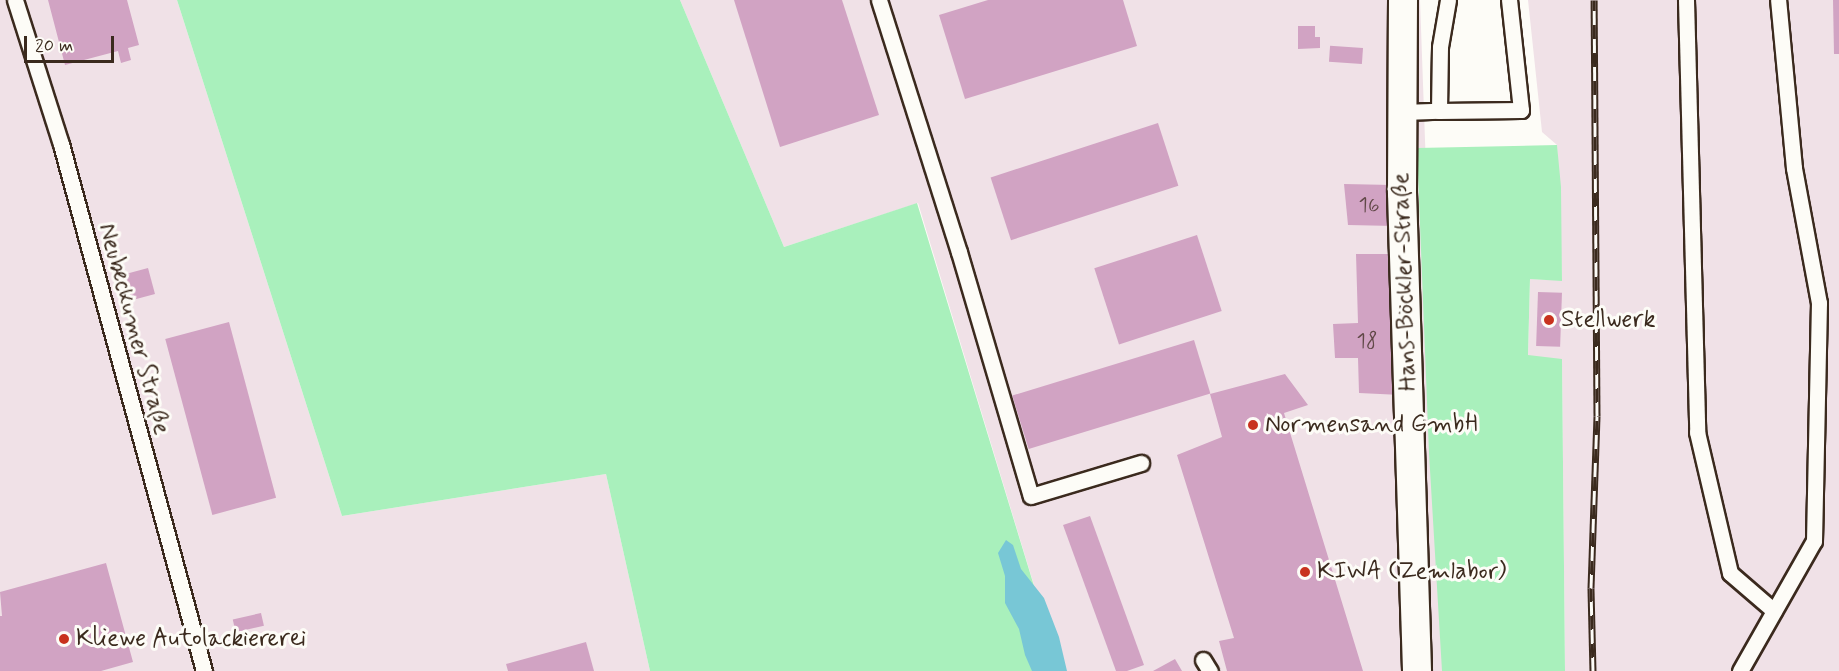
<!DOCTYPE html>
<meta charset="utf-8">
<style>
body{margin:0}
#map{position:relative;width:1839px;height:671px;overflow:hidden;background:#fdfcf7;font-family:Mynerve,sans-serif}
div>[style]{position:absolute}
.built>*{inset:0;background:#f0e1e7}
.green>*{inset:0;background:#a9f0bc}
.water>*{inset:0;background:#78c7d6}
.building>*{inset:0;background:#d1a3c3;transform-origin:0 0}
.roads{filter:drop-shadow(2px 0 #3b2a1e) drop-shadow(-2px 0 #3b2a1e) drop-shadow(0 2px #3b2a1e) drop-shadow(0 -2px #3b2a1e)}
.service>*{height:15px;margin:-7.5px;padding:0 7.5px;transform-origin:7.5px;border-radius:7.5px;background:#fdfcf7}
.minor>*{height:28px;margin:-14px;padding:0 14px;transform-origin:14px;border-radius:14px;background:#fdfcf7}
.rail>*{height:7px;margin-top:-3.5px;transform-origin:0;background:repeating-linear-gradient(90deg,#fdfcf7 0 14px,#3b2a1e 0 28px);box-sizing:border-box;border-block:2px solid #3b2a1e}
.dots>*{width:16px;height:16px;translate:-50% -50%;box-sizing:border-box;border:3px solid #fdfcf7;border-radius:50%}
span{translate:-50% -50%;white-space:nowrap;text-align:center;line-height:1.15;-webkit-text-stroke:6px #fdfcf7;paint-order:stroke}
.number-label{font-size:21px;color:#604847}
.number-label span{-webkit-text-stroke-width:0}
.street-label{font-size:24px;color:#3b2a1e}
.poi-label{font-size:24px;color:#3b2a1e}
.left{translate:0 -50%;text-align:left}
.scale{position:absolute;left:24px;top:36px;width:90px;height:27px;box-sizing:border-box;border:3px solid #3b2a1e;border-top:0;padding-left:8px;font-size:18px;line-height:21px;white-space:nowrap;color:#3b2a1e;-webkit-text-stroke:4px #fdfcf7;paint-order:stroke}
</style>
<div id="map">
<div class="built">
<i style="clip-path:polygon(0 0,177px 0,342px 516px,606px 474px,650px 671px,0 671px)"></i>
<i style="clip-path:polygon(680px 0,1420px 0,1444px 671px,1060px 671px,918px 203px,784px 247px)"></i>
<i style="clip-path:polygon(1528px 0,1839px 0,1839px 671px,1565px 671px,1562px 360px,1528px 356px,1530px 279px,1562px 280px,1557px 145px,1542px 132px)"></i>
</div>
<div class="green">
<i style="clip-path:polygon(177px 0,680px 0,784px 247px,917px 203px,1060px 671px,650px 671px,606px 474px,342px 516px)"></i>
<i style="clip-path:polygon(1557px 145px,1561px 187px,1562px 281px,1530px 279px,1528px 355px,1562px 359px,1565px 671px,1442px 671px,1429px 453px,1417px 148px)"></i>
</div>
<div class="water">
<i style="clip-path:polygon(1006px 540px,1013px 545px,1021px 569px,1044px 598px,1059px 637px,1067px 671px,1032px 671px,1025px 655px,1019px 629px,1005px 603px,1005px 576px,998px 553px)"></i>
</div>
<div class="building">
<i style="clip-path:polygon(48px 0,127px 0,139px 45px,128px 48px,131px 60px,121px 63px,118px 51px,65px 65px)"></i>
<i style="clip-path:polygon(734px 0,842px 0,879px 115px,780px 147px)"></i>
<i style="clip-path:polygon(988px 0,1123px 0,1137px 46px,965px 99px,939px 15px)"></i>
<i style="clip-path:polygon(1833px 0,1839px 0,1839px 54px,1834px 54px)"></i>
<i style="clip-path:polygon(1298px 26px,1315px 26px,1315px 37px,1320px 37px,1320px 48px,1298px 49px)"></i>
<i style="left:1363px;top:48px;width:16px;height:33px;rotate:94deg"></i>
<i style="left:1158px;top:123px;width:66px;height:176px;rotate:72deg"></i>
<i style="clip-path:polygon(1344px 184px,1392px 185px,1394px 226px,1348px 225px)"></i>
<i style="left:1197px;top:235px;width:80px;height:108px;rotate:72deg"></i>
<i style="clip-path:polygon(1356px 254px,1396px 254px,1401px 395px,1359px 393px,1358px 358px,1335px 358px,1333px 324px,1358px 323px)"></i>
<i style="left:148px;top:268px;width:27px;height:26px;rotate:75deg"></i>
<i style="left:1538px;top:292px;width:24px;height:54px;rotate:2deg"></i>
<i style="left:229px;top:322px;width:182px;height:66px;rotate:75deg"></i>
<i style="left:1194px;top:340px;width:56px;height:190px;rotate:73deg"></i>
<i style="clip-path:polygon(1285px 374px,1308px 405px,1284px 413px,1363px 671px,1227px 671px,1219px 641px,1234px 638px,1177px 455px,1222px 437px,1210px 394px)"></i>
<i style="clip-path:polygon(1090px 516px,1144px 665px,1127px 671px,1116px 671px,1063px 525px)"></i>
<i style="clip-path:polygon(106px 563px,133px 662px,101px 671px,0 671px,0 616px,2px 616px,0 592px)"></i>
<i style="left:261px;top:613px;width:13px;height:29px;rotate:77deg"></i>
<i style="clip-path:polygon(586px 642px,594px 671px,508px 671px,506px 664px)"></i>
<i style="clip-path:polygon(1175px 659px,1182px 671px,1153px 671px)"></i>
</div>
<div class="roads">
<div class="service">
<i style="left:15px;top:0;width:151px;rotate:72.3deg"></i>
<i style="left:61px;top:144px;width:546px;rotate:74.82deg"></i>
<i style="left:879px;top:0;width:264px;rotate:72.4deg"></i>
<i style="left:959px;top:252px;width:254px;rotate:73.6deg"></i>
<i style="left:1031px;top:496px;width:115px;rotate:-16.7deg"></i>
<i style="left:1448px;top:0;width:48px;rotate:99.7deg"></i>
<i style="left:1440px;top:47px;width:64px;rotate:90.9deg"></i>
<i style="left:1439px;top:111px;width:82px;rotate:-0.7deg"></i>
<i style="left:1521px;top:110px;width:111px;rotate:-96.2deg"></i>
<i style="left:1686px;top:0;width:432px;rotate:88.5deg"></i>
<i style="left:1697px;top:432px;width:145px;rotate:76.8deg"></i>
<i style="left:1730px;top:573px;width:58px;rotate:40.8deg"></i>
<i style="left:1402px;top:112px;width:37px;rotate:-2deg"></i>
<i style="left:1203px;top:660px;width:13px;rotate:58deg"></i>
<i style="left:1740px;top:671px;width:150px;rotate:-60.4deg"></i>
<i style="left:1814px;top:541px;width:238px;rotate:-88.8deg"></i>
<i style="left:1819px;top:303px;width:137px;rotate:-100.5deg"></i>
<i style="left:1794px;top:168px;width:169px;rotate:-95.4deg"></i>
</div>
<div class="minor">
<i style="left:1403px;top:0;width:193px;rotate:90.3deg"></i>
<i style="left:1402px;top:193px;width:478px;rotate:88.2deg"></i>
</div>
</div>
<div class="rail">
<i style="left:1593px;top:671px;width:83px;rotate:-91.4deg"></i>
<i style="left:1591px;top:588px;width:172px;rotate:-88deg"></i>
<i style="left:1597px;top:416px;width:416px;rotate:-90.4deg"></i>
</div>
<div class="dots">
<i style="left:1549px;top:320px;background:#c8321e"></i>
<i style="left:1253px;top:425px;background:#c8321e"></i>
<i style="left:1305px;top:572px;background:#c8321e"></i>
<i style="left:64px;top:639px;background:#c8321e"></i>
</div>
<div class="number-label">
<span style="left:1369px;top:205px">16</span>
<span style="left:1367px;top:341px">18</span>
</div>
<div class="street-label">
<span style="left:1405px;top:282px;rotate:-92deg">Hans-Böckler-Straße</span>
<span style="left:134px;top:329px;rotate:75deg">Neubeckumer Straße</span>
</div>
<div class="poi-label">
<span class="left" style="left:1561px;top:320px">Stellwerk</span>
<span class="left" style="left:1265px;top:425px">Normensand GmbH</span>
<span class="left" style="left:1317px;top:572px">KIWA (Zemlabor)</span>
<span class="left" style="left:76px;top:639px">Kliewe Autolackiererei</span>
</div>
<div class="scale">20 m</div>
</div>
